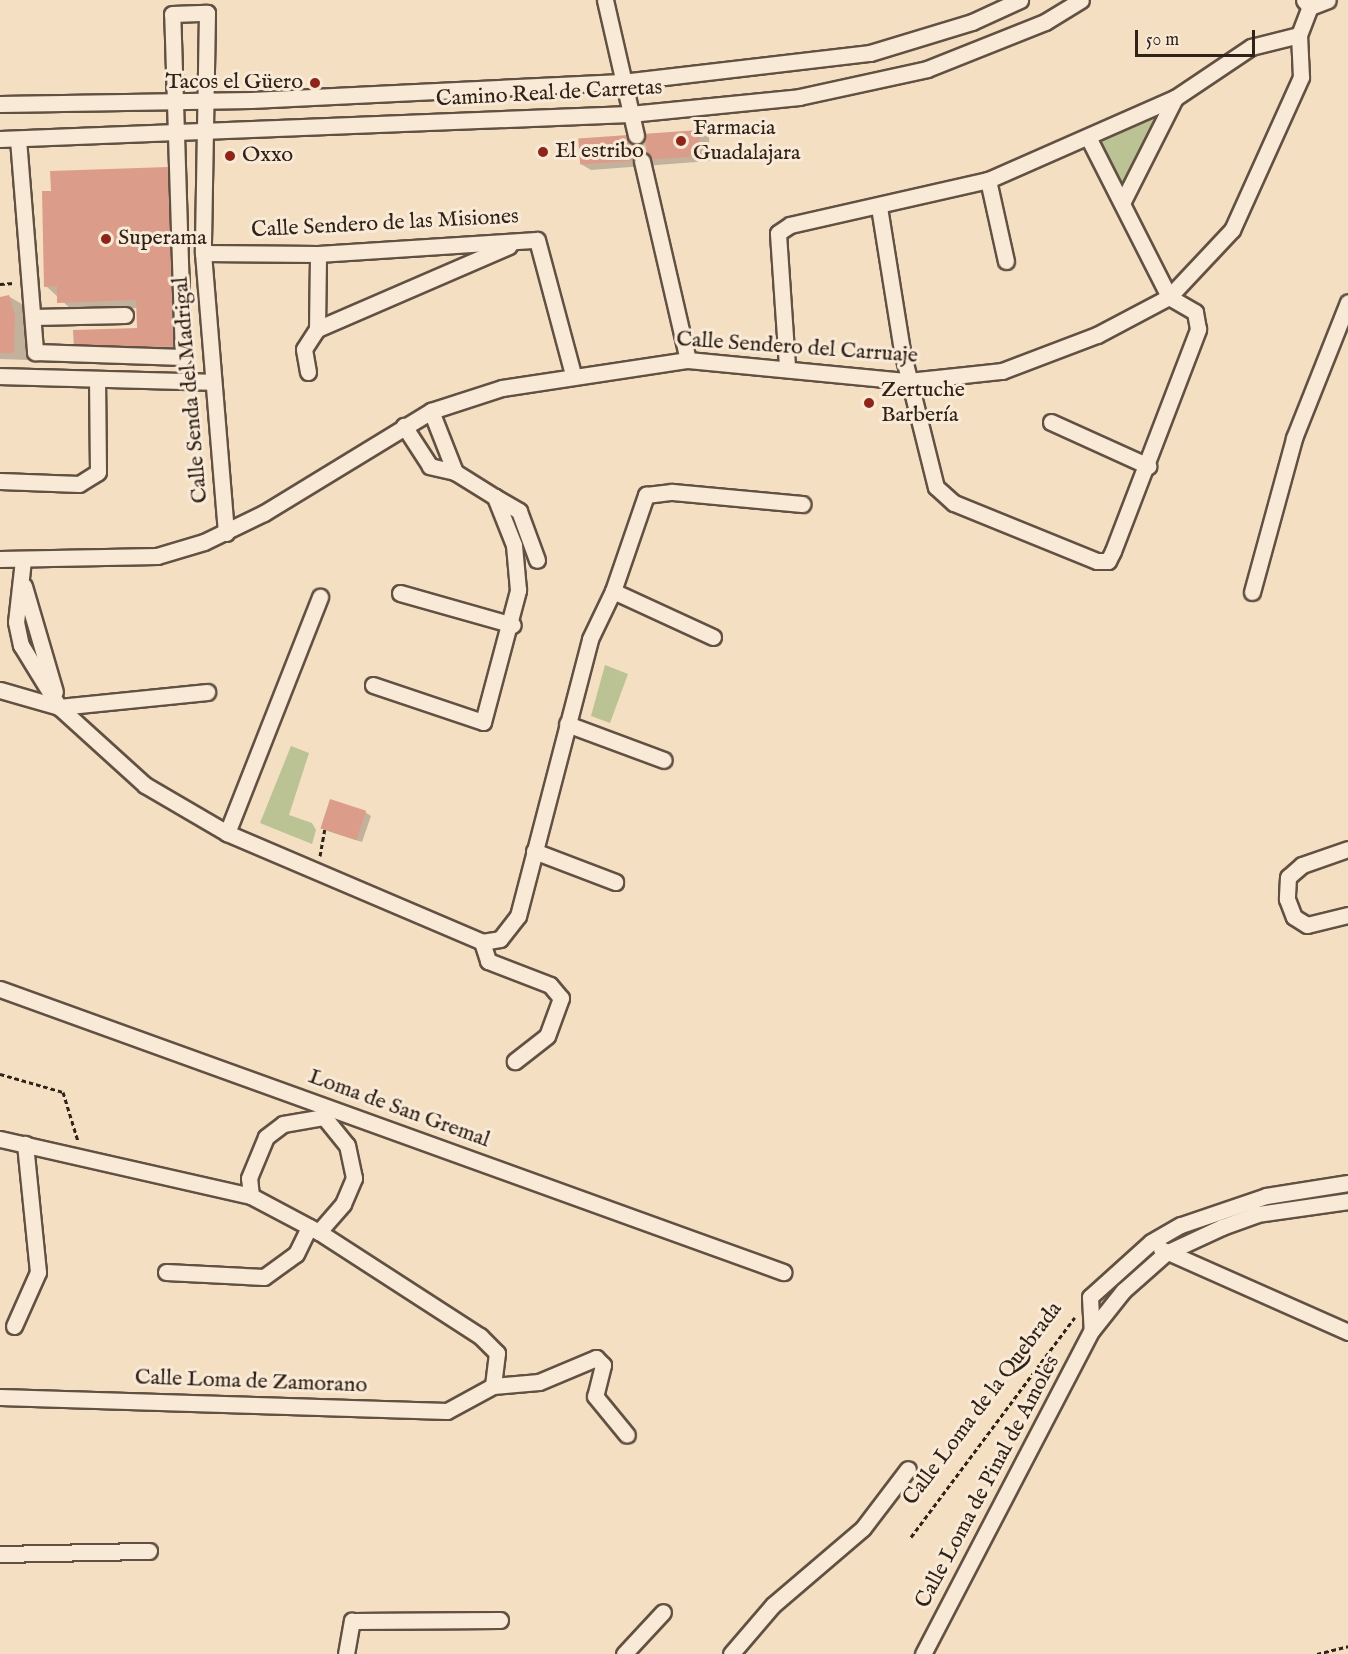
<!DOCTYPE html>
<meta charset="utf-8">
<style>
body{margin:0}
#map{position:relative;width:1348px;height:1654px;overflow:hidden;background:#f4dfc2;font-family:"IM FELL English",serif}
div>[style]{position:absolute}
.green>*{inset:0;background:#bbc293}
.shadow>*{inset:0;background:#0003}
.building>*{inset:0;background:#db9d8a;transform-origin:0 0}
.minor-tunnel>*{height:15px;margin-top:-7.5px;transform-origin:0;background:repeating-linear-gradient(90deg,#cdb9a0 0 15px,transparent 0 23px)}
.path>*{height:3px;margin-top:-1.5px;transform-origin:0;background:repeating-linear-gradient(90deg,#312219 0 4.5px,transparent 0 7.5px)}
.roads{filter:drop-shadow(2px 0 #625143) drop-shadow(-2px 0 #625143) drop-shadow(0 2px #625143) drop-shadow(0 -2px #625143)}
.minor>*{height:15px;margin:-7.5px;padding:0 7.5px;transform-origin:7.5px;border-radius:7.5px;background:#f8ead7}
.dots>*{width:16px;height:16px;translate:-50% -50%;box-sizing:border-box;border:3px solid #f8ead7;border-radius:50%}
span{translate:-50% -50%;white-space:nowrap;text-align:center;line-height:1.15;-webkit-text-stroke:6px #f8ead7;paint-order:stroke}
.poi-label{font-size:22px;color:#312219}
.right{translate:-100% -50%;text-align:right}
.left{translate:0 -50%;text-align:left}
.street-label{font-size:22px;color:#312219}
.scale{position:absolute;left:1135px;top:30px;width:120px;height:27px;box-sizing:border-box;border:3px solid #312219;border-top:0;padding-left:8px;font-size:18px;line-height:21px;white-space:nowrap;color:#312219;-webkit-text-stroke:4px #f8ead7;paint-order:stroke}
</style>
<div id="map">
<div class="green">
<i style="clip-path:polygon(1175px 98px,1122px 203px,1088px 137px)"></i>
<i style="clip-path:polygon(605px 665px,628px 674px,610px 723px,591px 716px)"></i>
<i style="clip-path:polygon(291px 746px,309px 753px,289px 815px,312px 823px,316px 830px,312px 844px,260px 823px)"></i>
</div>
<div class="shadow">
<i style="clip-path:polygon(699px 131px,709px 137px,710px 161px,591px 170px,581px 164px)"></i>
<i style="clip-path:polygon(167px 169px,181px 177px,186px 353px,89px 356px,139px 330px,138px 308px,72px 310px,46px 286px)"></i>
<i style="clip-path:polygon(8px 296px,22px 304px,28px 324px,28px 360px,0 359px,0 298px)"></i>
<i style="clip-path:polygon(365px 812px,371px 816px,362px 842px,328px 831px)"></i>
</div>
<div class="building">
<i style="left:699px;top:130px;width:26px;height:121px;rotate:86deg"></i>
<i style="clip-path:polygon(168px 167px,173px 346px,74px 350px,73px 330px,137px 328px,136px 300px,57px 303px,57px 286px,44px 287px,42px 191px,51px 191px,50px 171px)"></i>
<i style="clip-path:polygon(9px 295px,15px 315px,14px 353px,0 353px,0 297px)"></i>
<i style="left:330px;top:799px;width:38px;height:31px;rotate:18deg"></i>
</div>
<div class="minor-tunnel">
<i style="left:636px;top:135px;width:27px;rotate:77deg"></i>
</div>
<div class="path">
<i style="left:0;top:284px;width:14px;rotate:-4deg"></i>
<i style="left:320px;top:856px;width:27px;rotate:-80deg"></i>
<i style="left:0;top:1074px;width:66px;rotate:15.9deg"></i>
<i style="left:63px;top:1092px;width:51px;rotate:73deg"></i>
<i style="left:911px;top:1537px;width:274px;rotate:-53.3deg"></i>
<i style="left:1317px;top:1654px;width:32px;rotate:-14deg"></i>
</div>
<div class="roads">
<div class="minor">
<i style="left:605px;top:0;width:139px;rotate:77.1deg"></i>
<i style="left:1310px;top:7px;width:19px;rotate:-21deg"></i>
<i style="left:0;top:104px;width:251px;rotate:-0.9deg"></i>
<i style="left:251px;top:100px;width:371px;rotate:-2.8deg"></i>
<i style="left:622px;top:82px;width:250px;rotate:-6.7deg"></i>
<i style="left:870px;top:53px;width:107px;rotate:-16.9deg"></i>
<i style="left:972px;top:22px;width:53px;rotate:-24.6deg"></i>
<i style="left:1088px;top:137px;width:179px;rotate:63.1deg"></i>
<i style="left:0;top:139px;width:630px;rotate:-2.27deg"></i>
<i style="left:630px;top:114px;width:170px;rotate:-5.7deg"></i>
<i style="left:799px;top:97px;width:131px;rotate:-12.3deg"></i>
<i style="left:927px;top:69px;width:127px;rotate:-21.7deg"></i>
<i style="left:1045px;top:22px;width:42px;rotate:-31.4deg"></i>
<i style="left:18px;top:139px;width:214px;rotate:85.4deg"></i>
<i style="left:35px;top:352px;width:148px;rotate:1.9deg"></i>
<i style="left:183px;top:357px;width:343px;rotate:-91.8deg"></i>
<i style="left:172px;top:14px;width:35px;rotate:-2deg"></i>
<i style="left:207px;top:13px;width:240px;rotate:91deg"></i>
<i style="left:203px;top:253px;width:281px;rotate:85.3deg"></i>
<i style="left:642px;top:161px;width:204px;rotate:77deg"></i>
<i style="left:988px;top:180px;width:83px;rotate:77.5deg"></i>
<i style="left:1122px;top:203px;width:118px;rotate:-63.2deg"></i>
<i style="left:879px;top:207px;width:146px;rotate:80.9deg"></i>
<i style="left:902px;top:351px;width:140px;rotate:76deg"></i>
<i style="left:936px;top:487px;width:24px;rotate:42deg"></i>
<i style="left:954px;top:503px;width:154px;rotate:22.1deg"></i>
<i style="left:1097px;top:561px;width:11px"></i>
<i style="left:1108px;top:561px;width:11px;rotate:-63deg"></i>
<i style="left:1113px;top:551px;width:238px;rotate:-69deg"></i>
<i style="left:1198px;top:329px;width:17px;rotate:-100deg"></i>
<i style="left:1195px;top:312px;width:30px;rotate:-150deg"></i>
<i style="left:203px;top:253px;width:115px;rotate:0.5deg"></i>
<i style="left:318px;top:254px;width:219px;rotate:-3.7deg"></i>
<i style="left:537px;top:240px;width:139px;rotate:75deg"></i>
<i style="left:33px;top:317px;width:92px;rotate:-1.2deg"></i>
<i style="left:317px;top:329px;width:75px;rotate:-89.2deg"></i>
<i style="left:787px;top:366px;width:133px;rotate:-93.9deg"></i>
<i style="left:778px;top:233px;width:14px;rotate:-34deg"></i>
<i style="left:790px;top:225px;width:203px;rotate:-12.8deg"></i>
<i style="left:988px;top:180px;width:204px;rotate:-23.7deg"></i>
<i style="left:1175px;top:98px;width:92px;rotate:-33.9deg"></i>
<i style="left:1251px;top:47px;width:49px;rotate:-14deg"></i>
<i style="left:308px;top:372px;width:23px;rotate:-100deg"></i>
<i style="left:304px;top:349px;width:24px;rotate:-57deg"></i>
<i style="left:317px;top:329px;width:209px;rotate:-23.4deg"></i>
<i style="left:0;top:376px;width:211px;rotate:1.6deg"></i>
<i style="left:431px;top:411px;width:66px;rotate:68.5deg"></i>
<i style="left:1051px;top:422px;width:107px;rotate:24.4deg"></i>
<i style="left:0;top:481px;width:79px;rotate:2.2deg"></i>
<i style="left:79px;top:484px;width:22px;rotate:-32deg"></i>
<i style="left:98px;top:472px;width:91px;rotate:-90.6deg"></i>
<i style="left:495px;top:497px;width:28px;rotate:30deg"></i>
<i style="left:519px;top:511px;width:52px;rotate:69.8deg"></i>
<i style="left:0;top:559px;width:157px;rotate:-1.1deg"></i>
<i style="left:157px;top:556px;width:49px;rotate:-16.6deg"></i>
<i style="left:204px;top:542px;width:67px;rotate:-25.8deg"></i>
<i style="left:264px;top:513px;width:196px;rotate:-31.4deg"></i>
<i style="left:431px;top:411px;width:75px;rotate:-17.9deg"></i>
<i style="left:502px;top:388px;width:188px;rotate:-8.6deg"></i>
<i style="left:688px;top:360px;width:221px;rotate:5.5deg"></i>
<i style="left:908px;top:381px;width:95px;rotate:-6.1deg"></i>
<i style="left:1002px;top:371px;width:102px;rotate:-20.8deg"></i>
<i style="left:1097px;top:335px;width:81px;rotate:-27.8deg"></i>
<i style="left:1169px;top:297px;width:92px;rotate:-46.8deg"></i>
<i style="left:1232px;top:230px;width:168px;rotate:-65.7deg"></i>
<i style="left:1301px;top:77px;width:42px;rotate:-92.7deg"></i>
<i style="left:1299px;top:35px;width:30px;rotate:-69deg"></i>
<i style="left:1310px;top:7px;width:9px;rotate:-131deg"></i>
<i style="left:23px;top:560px;width:62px;rotate:96.4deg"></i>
<i style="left:16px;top:622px;width:24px;rotate:78deg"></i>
<i style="left:21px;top:645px;width:73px;rotate:58.5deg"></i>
<i style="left:59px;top:707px;width:116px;rotate:42.2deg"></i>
<i style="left:145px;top:785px;width:95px;rotate:30.3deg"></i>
<i style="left:227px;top:833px;width:277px;rotate:23.1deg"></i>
<i style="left:482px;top:942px;width:18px;rotate:-9deg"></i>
<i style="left:500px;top:939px;width:29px;rotate:-52deg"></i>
<i style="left:518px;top:916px;width:286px;rotate:-75.4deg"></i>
<i style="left:590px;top:639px;width:53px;rotate:-64.4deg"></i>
<i style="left:613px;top:591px;width:102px;rotate:-71deg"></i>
<i style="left:646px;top:495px;width:26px;rotate:-7deg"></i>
<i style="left:672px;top:492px;width:131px;rotate:5.3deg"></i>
<i style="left:24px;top:586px;width:110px;rotate:73.7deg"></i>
<i style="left:613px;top:591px;width:110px;rotate:24.7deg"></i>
<i style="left:1252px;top:592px;width:160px;rotate:-74.7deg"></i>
<i style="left:1294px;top:438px;width:146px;rotate:-68.3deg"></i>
<i style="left:400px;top:593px;width:117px;rotate:15.8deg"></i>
<i style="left:373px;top:685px;width:116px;rotate:18.6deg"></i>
<i style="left:483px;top:722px;width:137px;rotate:-75.1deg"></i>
<i style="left:518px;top:590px;width:45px;rotate:-95.1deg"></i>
<i style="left:514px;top:545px;width:52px;rotate:-111.6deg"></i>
<i style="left:495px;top:497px;width:47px;rotate:-148deg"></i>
<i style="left:455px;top:472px;width:26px;rotate:-167deg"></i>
<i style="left:430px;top:466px;width:48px;rotate:-123deg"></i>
<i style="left:0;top:690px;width:61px;rotate:16.1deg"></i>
<i style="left:59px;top:707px;width:149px;rotate:-5.8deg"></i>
<i style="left:567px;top:724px;width:103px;rotate:20.4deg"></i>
<i style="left:227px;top:833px;width:254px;rotate:-68.5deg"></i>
<i style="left:1348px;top:849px;width:49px;rotate:160.8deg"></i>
<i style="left:1302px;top:865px;width:18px;rotate:139deg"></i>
<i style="left:1288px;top:877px;width:22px;rotate:93deg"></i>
<i style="left:1287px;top:899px;width:19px;rotate:69deg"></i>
<i style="left:1294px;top:917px;width:15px;rotate:32deg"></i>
<i style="left:1307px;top:925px;width:42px;rotate:-13.7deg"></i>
<i style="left:534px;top:851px;width:87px;rotate:20.9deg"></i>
<i style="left:482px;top:942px;width:20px;rotate:72deg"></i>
<i style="left:488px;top:961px;width:66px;rotate:21.2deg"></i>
<i style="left:550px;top:985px;width:17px;rotate:50deg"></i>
<i style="left:561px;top:998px;width:40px;rotate:110.2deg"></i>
<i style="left:547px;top:1036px;width:41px;rotate:142deg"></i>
<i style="left:0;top:989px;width:833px;rotate:19.87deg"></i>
<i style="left:0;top:1139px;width:257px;rotate:12.8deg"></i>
<i style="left:251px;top:1196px;width:77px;rotate:27.9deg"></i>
<i style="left:319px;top:1232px;width:192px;rotate:32.9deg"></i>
<i style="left:480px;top:1336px;width:24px;rotate:45deg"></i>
<i style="left:497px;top:1353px;width:33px;rotate:97deg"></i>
<i style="left:251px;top:1196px;width:18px;rotate:-96deg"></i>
<i style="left:249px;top:1178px;width:44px;rotate:-67.5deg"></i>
<i style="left:266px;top:1137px;width:21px;rotate:-37deg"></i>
<i style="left:283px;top:1124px;width:42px;rotate:-9.7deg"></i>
<i style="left:324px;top:1117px;width:36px;rotate:51deg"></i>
<i style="left:347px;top:1145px;width:34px;rotate:78deg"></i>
<i style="left:354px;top:1178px;width:28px;rotate:113deg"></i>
<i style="left:343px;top:1204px;width:37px;rotate:131deg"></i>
<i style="left:1161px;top:1249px;width:205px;rotate:23.9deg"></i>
<i style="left:166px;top:1272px;width:98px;rotate:2.9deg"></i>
<i style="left:264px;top:1277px;width:39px;rotate:-36deg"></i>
<i style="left:296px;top:1254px;width:30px;rotate:-64deg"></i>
<i style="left:1090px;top:1297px;width:82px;rotate:-42deg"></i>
<i style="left:1151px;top:1242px;width:34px;rotate:-30deg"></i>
<i style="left:1181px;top:1225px;width:90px;rotate:-18.8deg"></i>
<i style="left:1266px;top:1196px;width:83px;rotate:-9deg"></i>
<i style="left:1090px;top:1297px;width:33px;rotate:87deg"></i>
<i style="left:14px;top:1326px;width:59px;rotate:-66deg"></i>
<i style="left:38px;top:1272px;width:129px;rotate:-95.8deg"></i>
<i style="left:493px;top:1386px;width:46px;rotate:-5deg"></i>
<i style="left:539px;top:1382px;width:62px;rotate:-22.8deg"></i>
<i style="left:596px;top:1358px;width:10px;rotate:45deg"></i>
<i style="left:603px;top:1365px;width:32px;rotate:104deg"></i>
<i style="left:595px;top:1396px;width:50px;rotate:50.6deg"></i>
<i style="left:0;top:1397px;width:447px;rotate:1.8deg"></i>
<i style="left:447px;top:1411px;width:52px;rotate:-28.5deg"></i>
<i style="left:0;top:1554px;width:149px;rotate:-1.2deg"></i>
<i style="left:346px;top:1654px;width:34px;rotate:-80deg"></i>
<i style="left:352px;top:1621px;width:148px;rotate:-0.4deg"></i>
<i style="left:624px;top:1654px;width:57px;rotate:-47.1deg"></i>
<i style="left:731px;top:1654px;width:65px;rotate:-49.4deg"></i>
<i style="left:773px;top:1605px;width:118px;rotate:-40.5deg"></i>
<i style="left:863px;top:1528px;width:74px;rotate:-52.7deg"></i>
<i style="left:923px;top:1654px;width:365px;rotate:-62.5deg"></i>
<i style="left:1092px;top:1330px;width:50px;rotate:-51.5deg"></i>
<i style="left:1123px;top:1291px;width:57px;rotate:-41.5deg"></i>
<i style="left:1166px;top:1253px;width:62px;rotate:-24.9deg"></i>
<i style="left:1222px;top:1227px;width:37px;rotate:-20deg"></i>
<i style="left:1257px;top:1214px;width:92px;rotate:-8.1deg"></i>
</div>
</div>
<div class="dots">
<i style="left:315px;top:83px;background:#8f2418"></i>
<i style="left:681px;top:141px;background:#8f2418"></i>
<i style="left:543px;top:152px;background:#8f2418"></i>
<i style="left:230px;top:156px;background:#8f2418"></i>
<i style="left:106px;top:239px;background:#8f2418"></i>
<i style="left:869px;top:403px;background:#8f2418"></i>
</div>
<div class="poi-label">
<span class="right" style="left:303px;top:83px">Tacos el Güero</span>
<span class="left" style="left:693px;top:141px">Farmacia<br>Guadalajara</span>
<span class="left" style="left:555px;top:152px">El estribo</span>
<span class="left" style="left:242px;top:156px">Oxxo</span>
<span class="left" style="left:118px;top:239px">Superama</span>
<span class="left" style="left:881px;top:403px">Zertuche<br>Barbería</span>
</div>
<div class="street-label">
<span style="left:549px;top:94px;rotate:-3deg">Camino Real de Carretas</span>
<span style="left:385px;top:224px;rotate:-3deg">Calle Sendero de las Misiones</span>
<span style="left:797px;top:348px;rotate:4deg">Calle Sendero del Carruaje</span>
<span style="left:191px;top:390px;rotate:-95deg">Calle Senda del Madrigal</span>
<span style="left:399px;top:1109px;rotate:20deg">Loma de San Gremal</span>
<span style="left:251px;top:1382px;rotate:2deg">Calle Loma de Zamorano</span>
<span style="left:983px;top:1404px;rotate:-53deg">Calle Loma de la Quebrada</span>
<span style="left:988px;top:1482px;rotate:-62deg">Calle Loma de Pinal de Amoles</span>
</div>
<div class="scale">50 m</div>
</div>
